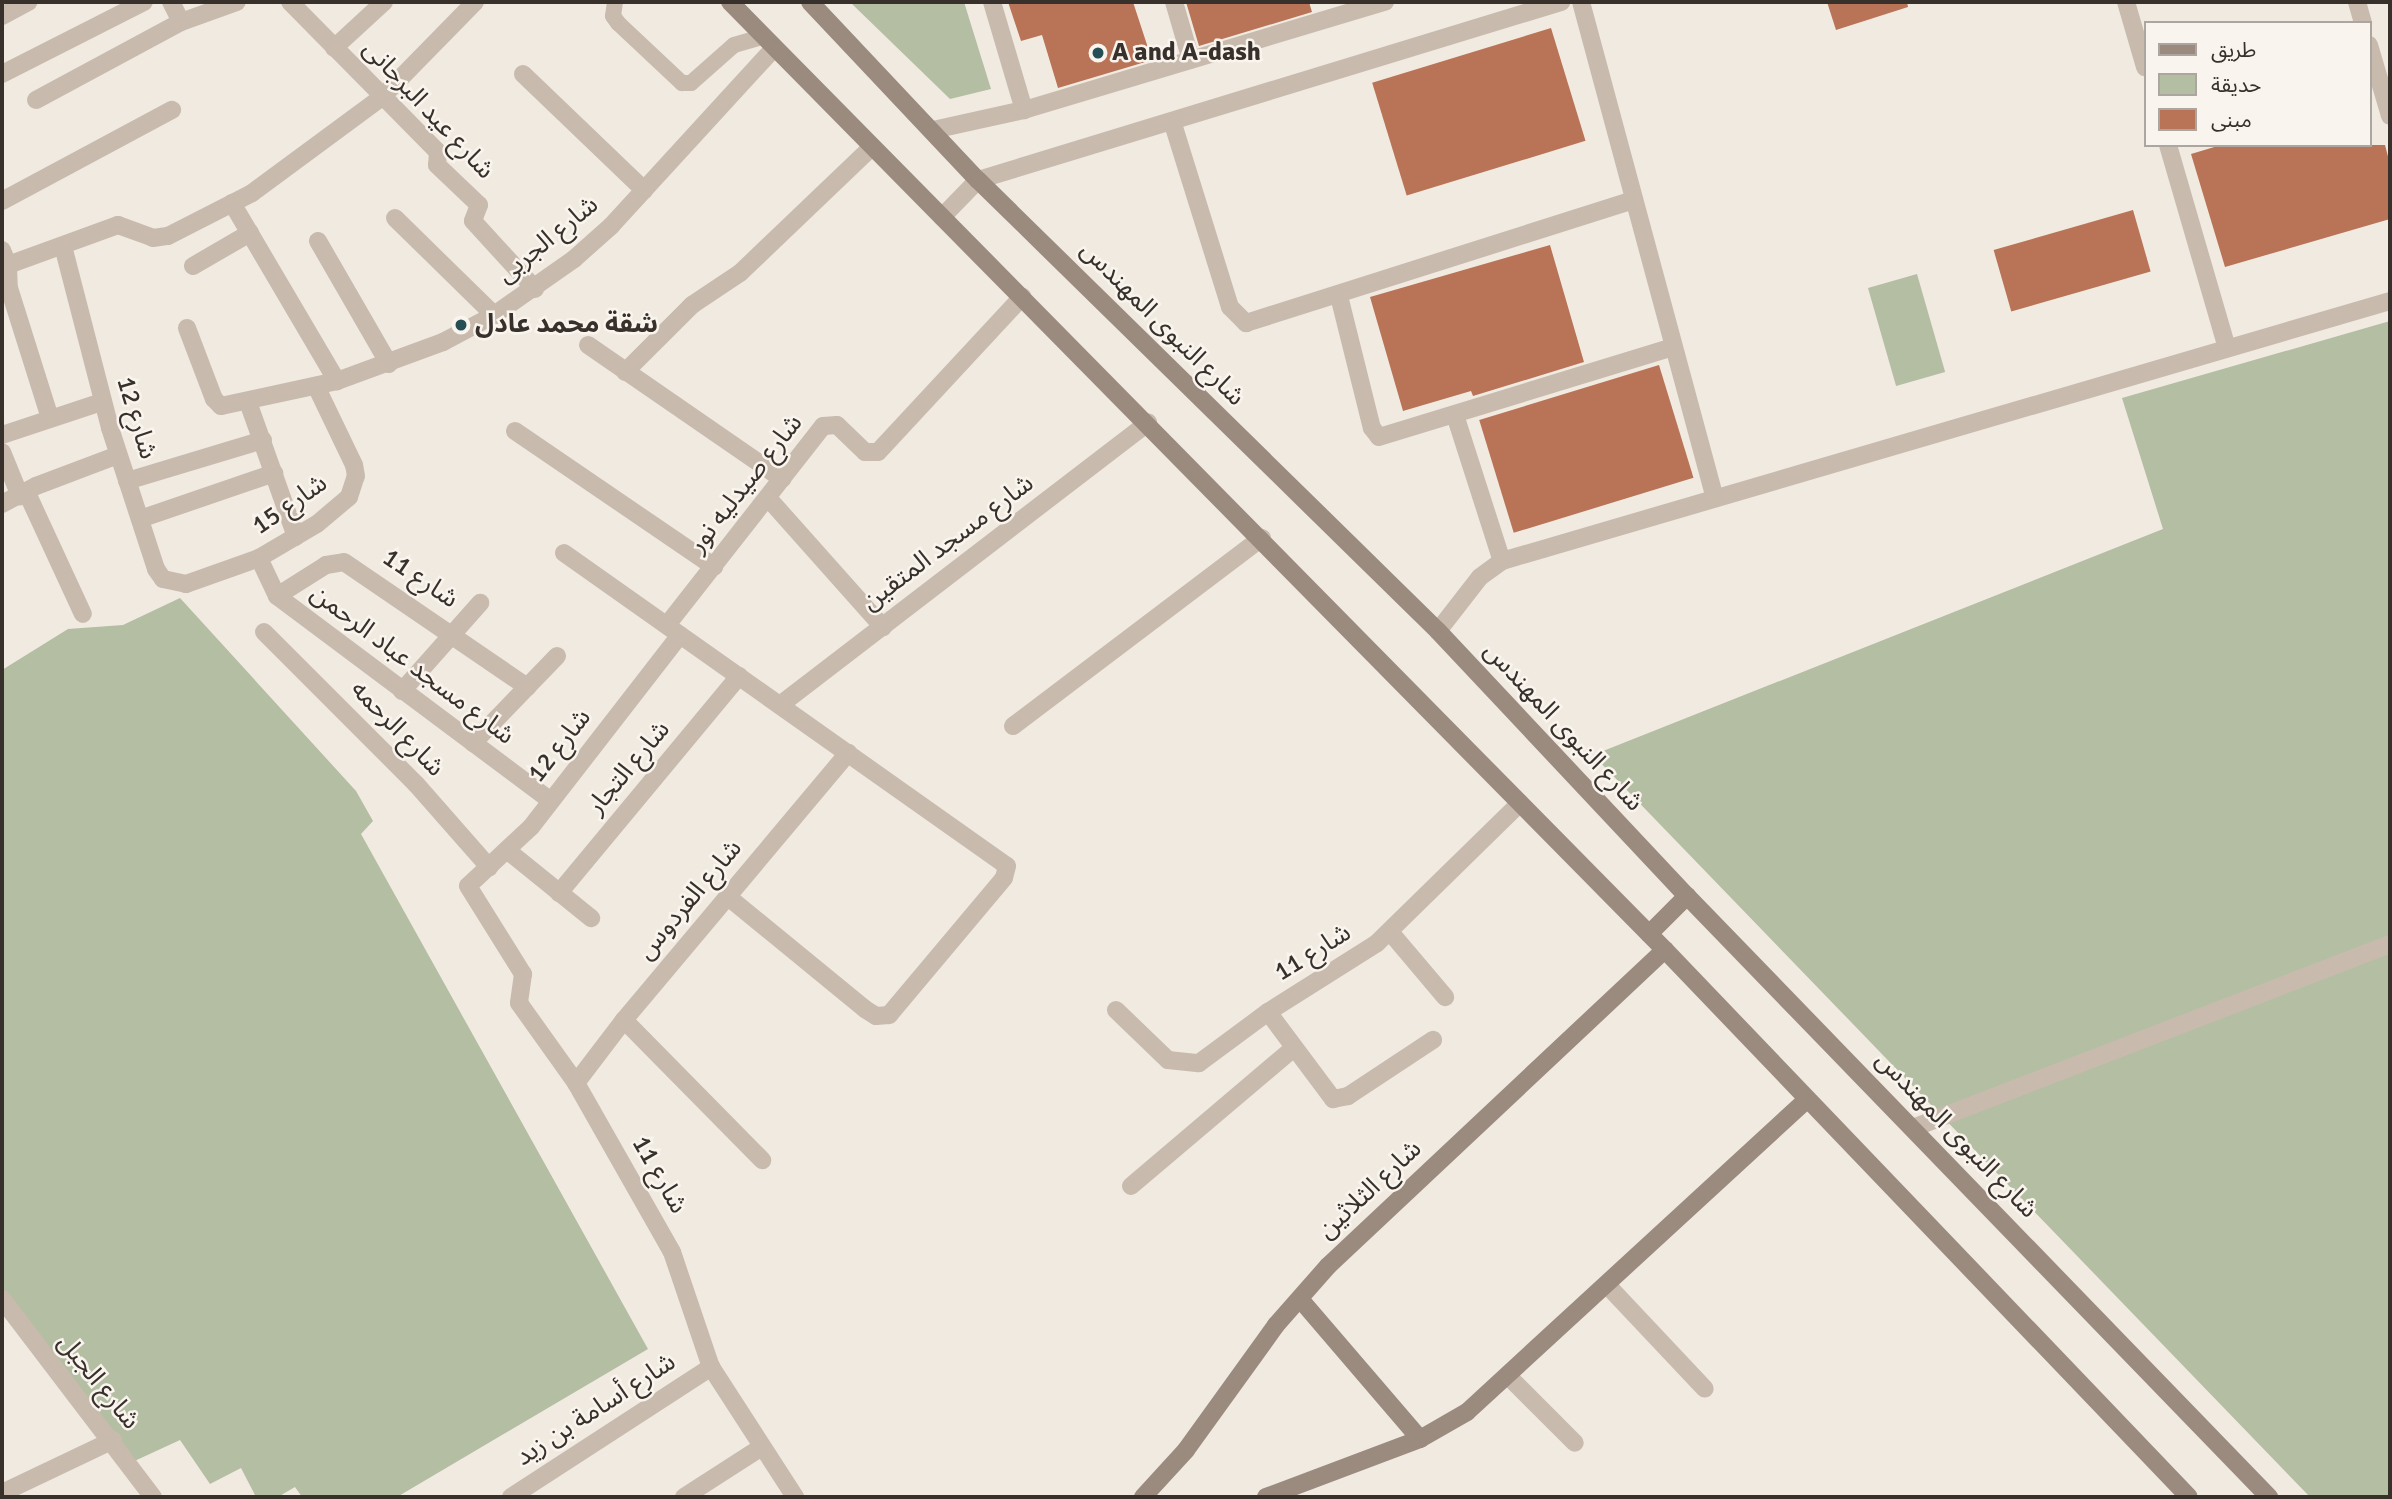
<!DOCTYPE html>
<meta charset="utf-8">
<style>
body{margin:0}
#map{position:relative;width:2392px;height:1499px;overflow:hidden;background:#f1eae1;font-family:Signika,"Noto Sans Arabic",sans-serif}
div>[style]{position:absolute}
.green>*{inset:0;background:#b3bea2;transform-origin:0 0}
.building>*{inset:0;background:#b97457;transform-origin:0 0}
.lane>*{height:16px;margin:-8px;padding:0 8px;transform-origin:8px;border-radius:8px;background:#c8bbae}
.street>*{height:18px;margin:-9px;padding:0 9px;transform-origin:9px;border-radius:9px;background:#c8bbae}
.secondary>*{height:18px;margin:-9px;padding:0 9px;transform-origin:9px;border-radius:9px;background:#9b8b7f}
.dots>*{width:19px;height:19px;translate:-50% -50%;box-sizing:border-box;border:4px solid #f9f4ed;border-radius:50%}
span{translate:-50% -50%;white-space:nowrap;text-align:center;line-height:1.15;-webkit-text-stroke:5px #f9f4ed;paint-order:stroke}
.poi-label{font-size:26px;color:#37302b;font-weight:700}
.left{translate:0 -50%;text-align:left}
.street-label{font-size:26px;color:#37302b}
.frame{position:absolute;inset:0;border:4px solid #37302b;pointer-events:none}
.legend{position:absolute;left:2144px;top:21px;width:228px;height:126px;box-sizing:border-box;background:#f9f4ed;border:2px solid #aba69f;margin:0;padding:9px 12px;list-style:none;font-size:21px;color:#37302b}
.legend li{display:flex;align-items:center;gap:14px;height:35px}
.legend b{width:35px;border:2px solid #aba69f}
</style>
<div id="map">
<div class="green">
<i style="clip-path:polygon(850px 2px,964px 2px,991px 89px,950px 99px)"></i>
<i style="left:1917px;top:274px;width:102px;height:51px;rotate:74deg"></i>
<i style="clip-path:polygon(2390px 321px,2390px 1497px,2310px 1497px,1593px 755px,2163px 529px,2122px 398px)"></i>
<i style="clip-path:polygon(180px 598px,356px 791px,373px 821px,361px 834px,648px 1349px,397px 1497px,302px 1497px,295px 1487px,278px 1497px,256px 1497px,241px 1468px,210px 1484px,180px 1440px,128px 1464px,2px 1293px,2px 670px,68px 629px,123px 625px)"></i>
</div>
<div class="building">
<i style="clip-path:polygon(1008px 2px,1133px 2px,1152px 60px,1058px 88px,1042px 35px,1021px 41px)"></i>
<i style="clip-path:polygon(1186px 2px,1309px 2px,1312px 12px,1199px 46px)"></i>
<i style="clip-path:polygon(1827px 2px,1907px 2px,1908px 7px,1836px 30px)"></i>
<i style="left:1551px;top:28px;width:118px;height:187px;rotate:73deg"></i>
<i style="clip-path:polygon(2221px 145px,2385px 145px,2390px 164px,2390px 219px,2225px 267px,2191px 154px)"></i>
<i style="left:2133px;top:210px;width:64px;height:145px;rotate:74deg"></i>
<i style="clip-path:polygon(1550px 245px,1584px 362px,1473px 396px,1471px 391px,1403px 411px,1370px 297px)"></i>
<i style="left:1659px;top:365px;width:118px;height:188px;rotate:73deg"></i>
</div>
<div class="lane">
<i style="left:615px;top:2px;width:14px;rotate:98deg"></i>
<i style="left:613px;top:16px;width:9px;rotate:54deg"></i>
<i style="left:618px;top:23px;width:88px;rotate:43.2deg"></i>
<i style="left:682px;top:83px;width:9px"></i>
<i style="left:691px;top:83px;width:57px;rotate:-41.5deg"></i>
<i style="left:734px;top:45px;width:29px;rotate:-16deg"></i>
</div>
<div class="street">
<i style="left:171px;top:2px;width:22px;rotate:63deg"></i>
<i style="left:290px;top:2px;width:211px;rotate:45.4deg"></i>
<i style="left:438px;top:152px;width:13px;rotate:94deg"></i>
<i style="left:437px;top:165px;width:58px;rotate:43.6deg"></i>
<i style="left:479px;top:205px;width:17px;rotate:111deg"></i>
<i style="left:473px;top:221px;width:92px;rotate:47.6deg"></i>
<i style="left:992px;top:2px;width:113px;rotate:73.5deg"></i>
<i style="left:1174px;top:2px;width:60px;rotate:73.7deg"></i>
<i style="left:1581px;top:2px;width:511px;rotate:74.9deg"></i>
<i style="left:2126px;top:2px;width:68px;rotate:73.7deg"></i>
<i style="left:2357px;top:2px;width:22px;rotate:74deg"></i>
<i style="left:2px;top:16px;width:30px;rotate:-28deg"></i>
<i style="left:2369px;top:45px;width:74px;rotate:73.5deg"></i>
<i style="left:334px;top:48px;width:68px;rotate:-42.6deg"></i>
<i style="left:2px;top:74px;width:159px;rotate:-26.9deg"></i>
<i style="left:523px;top:74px;width:168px;rotate:43.8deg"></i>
<i style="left:36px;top:100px;width:165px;rotate:-28.3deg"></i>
<i style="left:181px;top:22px;width:59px;rotate:-19.7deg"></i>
<i style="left:1173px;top:124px;width:192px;rotate:72.7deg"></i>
<i style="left:1230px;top:307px;width:23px;rotate:45deg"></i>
<i style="left:1246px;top:323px;width:407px;rotate:-17.6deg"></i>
<i style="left:933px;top:130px;width:93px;rotate:-12.4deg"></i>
<i style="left:1024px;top:110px;width:377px;rotate:-16.7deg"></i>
<i style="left:2168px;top:145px;width:211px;rotate:73.8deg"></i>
<i style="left:2px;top:201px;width:193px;rotate:-28.2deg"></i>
<i style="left:232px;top:203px;width:207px;rotate:59.5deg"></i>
<i style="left:942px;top:217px;width:52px;rotate:-45.8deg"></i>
<i style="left:978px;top:180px;width:610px;rotate:-16.98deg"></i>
<i style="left:395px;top:218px;width:139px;rotate:44.4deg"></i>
<i style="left:318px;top:241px;width:142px;rotate:60deg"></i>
<i style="left:63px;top:246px;width:188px;rotate:75.5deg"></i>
<i style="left:110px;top:428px;width:148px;rotate:71.9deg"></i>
<i style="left:156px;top:569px;width:12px;rotate:55deg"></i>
<i style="left:163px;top:579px;width:24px;rotate:12deg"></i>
<i style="left:186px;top:584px;width:77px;rotate:-19.6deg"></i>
<i style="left:259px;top:558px;width:67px;rotate:-30.4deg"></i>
<i style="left:317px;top:524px;width:42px;rotate:-40.2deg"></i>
<i style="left:349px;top:497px;width:22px;rotate:-72deg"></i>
<i style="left:356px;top:476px;width:11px;rotate:-100deg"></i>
<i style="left:354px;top:465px;width:88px;rotate:-115.7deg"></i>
<i style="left:2px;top:250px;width:16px;rotate:68deg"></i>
<i style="left:8px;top:265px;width:23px;rotate:88deg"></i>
<i style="left:9px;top:288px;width:136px;rotate:72.5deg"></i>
<i style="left:8px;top:265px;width:117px;rotate:-20deg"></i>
<i style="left:118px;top:225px;width:37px;rotate:20deg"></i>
<i style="left:153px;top:238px;width:15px;rotate:-8deg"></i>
<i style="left:168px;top:236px;width:94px;rotate:-27.1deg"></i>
<i style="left:252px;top:193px;width:162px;rotate:-36.4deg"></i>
<i style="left:382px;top:97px;width:133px;rotate:-45.6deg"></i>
<i style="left:193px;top:266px;width:66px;rotate:-30.1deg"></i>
<i style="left:1339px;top:296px;width:136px;rotate:76deg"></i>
<i style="left:1372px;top:428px;width:11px;rotate:52deg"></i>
<i style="left:1379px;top:437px;width:308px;rotate:-17deg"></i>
<i style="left:187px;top:328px;width:76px;rotate:69.2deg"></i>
<i style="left:214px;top:399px;width:10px;rotate:45deg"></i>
<i style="left:221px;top:406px;width:119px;rotate:-12.2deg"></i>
<i style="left:337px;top:381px;width:113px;rotate:-20.2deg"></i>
<i style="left:443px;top:342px;width:58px;rotate:-27.9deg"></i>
<i style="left:494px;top:315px;width:98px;rotate:-35deg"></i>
<i style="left:574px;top:259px;width:50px;rotate:-41.7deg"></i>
<i style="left:611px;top:226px;width:240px;rotate:-47.5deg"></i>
<i style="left:588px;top:345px;width:236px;rotate:34.6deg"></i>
<i style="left:625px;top:372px;width:95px;rotate:-45deg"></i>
<i style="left:692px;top:305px;width:58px;rotate:-33.7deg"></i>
<i style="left:740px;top:273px;width:182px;rotate:-43.7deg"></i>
<i style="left:248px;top:402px;width:143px;rotate:70.4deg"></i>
<i style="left:1455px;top:415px;width:153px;rotate:72.2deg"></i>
<i style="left:515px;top:431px;width:241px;rotate:34.3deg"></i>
<i style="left:2px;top:435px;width:105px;rotate:-18.3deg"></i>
<i style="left:2px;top:452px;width:48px;rotate:67.8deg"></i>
<i style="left:127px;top:481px;width:142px;rotate:-16.8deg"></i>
<i style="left:27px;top:493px;width:133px;rotate:65.2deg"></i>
<i style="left:768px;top:498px;width:173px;rotate:48.3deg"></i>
<i style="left:2px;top:504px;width:38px;rotate:-28deg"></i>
<i style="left:36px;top:486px;width:88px;rotate:-20.7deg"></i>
<i style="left:140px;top:519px;width:142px;rotate:-18.9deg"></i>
<i style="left:564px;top:553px;width:542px;rotate:35.24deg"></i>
<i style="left:1007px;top:866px;width:12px;rotate:104deg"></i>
<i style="left:1004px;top:878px;width:179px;rotate:130deg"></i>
<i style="left:889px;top:1015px;width:13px;rotate:176deg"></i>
<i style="left:876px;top:1016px;width:13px;rotate:-148deg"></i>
<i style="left:865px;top:1009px;width:178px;rotate:-140.7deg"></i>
<i style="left:259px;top:558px;width:42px;rotate:64.7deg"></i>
<i style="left:277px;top:596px;width:342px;rotate:36.8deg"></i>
<i style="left:277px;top:596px;width:58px;rotate:-32.3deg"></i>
<i style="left:326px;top:565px;width:18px;rotate:-9deg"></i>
<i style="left:344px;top:562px;width:222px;rotate:34.3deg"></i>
<i style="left:667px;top:625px;width:253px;rotate:-51.9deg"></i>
<i style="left:823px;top:426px;width:14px;rotate:-4deg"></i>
<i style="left:837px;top:425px;width:39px;rotate:44deg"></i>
<i style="left:865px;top:452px;width:13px"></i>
<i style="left:878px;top:452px;width:212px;rotate:-47.1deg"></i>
<i style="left:1438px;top:631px;width:68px;rotate:-52.1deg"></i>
<i style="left:1480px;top:577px;width:27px;rotate:-36deg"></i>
<i style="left:1502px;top:561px;width:925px;rotate:-16.32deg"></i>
<i style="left:264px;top:632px;width:215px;rotate:45deg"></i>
<i style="left:416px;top:784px;width:111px;rotate:48.7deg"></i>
<i style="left:680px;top:635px;width:243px;rotate:127.8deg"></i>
<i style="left:531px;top:827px;width:86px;rotate:136.9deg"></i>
<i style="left:468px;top:886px;width:104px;rotate:58deg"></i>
<i style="left:523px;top:974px;width:29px;rotate:98deg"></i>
<i style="left:519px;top:1003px;width:98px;rotate:54.5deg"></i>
<i style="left:576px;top:1083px;width:194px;rotate:60.4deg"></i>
<i style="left:672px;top:1252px;width:121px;rotate:71.3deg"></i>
<i style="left:711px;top:1367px;width:155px;rotate:57.1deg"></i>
<i style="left:402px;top:691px;width:118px;rotate:-48.4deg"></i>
<i style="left:780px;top:705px;width:464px;rotate:-37.5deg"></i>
<i style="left:1013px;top:726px;width:312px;rotate:-37.1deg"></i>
<i style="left:473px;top:743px;width:121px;rotate:-46deg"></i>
<i style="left:508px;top:851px;width:107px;rotate:38.9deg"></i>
<i style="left:559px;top:893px;width:282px;rotate:-50.3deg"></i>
<i style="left:1391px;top:933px;width:84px;rotate:49.8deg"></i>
<i style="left:1116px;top:1010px;width:72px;rotate:43.9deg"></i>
<i style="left:1168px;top:1060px;width:31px;rotate:6deg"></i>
<i style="left:1199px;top:1063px;width:86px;rotate:-36.5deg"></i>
<i style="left:1268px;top:1012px;width:129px;rotate:-32.3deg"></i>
<i style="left:1377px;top:943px;width:200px;rotate:-44.4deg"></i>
<i style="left:1268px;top:1012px;width:109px;rotate:53.2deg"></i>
<i style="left:1333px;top:1099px;width:15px;rotate:-11deg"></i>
<i style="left:1348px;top:1096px;width:102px;rotate:-33.4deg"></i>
<i style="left:624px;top:1020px;width:197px;rotate:45.4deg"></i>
<i style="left:576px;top:1083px;width:79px;rotate:-52.7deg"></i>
<i style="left:624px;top:1020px;width:349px;rotate:-50deg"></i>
<i style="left:1913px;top:1128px;width:511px;rotate:-21.09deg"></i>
<i style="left:1131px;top:1186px;width:214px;rotate:-40.3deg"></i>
<i style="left:1608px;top:1286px;width:141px;rotate:46.7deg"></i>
<i style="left:2px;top:1299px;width:249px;rotate:52.7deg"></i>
<i style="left:1509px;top:1377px;width:93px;rotate:45deg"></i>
<i style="left:2px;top:1493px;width:123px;rotate:-25.5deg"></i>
<i style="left:511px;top:1497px;width:239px;rotate:-33deg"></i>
<i style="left:684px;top:1497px;width:90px;rotate:-32.8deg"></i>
</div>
<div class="secondary">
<i style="left:730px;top:2px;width:1332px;rotate:45.4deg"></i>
<i style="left:1665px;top:950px;width:757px;rotate:46.23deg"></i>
<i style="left:810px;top:2px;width:245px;rotate:46.7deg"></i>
<i style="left:978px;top:180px;width:644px;rotate:44.43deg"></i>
<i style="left:1438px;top:631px;width:364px;rotate:46.8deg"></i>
<i style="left:1687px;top:896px;width:837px;rotate:45.92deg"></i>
<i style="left:1649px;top:934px;width:54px;rotate:-45deg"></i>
<i style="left:1300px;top:1299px;width:184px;rotate:49.4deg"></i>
<i style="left:1143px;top:1497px;width:64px;rotate:-47.5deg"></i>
<i style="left:1186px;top:1450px;width:154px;rotate:-54.2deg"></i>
<i style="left:1276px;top:1325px;width:79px;rotate:-48.6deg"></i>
<i style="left:1328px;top:1266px;width:462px;rotate:-43.2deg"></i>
<i style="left:1266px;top:1497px;width:165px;rotate:-20.6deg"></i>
<i style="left:1420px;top:1439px;width:54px;rotate:-29.9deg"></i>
<i style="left:1467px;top:1412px;width:462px;rotate:-42.6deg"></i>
</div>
<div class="dots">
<i style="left:1098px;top:53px;background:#254f54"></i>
<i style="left:461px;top:325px;background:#254f54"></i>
</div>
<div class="poi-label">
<span class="left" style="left:1112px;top:53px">A and A-dash</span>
<span class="left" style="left:475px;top:325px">شقة محمد عادل</span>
</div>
<div class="street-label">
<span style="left:428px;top:110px;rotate:47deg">شارع عيد البرجانى</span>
<span style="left:548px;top:240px;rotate:-39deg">شارع الجربى</span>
<span style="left:1162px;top:324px;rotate:45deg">شارع النبوى المهندس</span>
<span style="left:136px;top:418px;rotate:73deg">شارع 12</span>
<span style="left:746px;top:484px;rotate:-52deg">شارع صيدليه نور</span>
<span style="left:290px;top:505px;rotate:-35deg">شارع 15</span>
<span style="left:948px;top:543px;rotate:-37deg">شارع مسجد المتقين</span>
<span style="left:420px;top:579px;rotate:34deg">شارع 11</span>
<span style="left:412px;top:665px;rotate:37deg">شارع مسجد عباد الرحمن</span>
<span style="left:1563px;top:727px;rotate:47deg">شارع النبوى المهندس</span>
<span style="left:397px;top:729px;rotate:46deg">شارع الرحمه</span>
<span style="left:560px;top:746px;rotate:-52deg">شارع 12</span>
<span style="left:629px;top:768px;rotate:-50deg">شارع التجار</span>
<span style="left:690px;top:900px;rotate:-50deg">شارع الفردوس</span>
<span style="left:1313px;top:953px;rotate:-32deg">شارع 11</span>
<span style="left:1956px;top:1135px;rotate:46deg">شارع النبوى المهندس</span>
<span style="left:659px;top:1175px;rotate:60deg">شارع 11</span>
<span style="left:1370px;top:1190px;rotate:-43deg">شارع الثلاثين</span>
<span style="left:98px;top:1382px;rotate:51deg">شارع الجبل</span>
<span style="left:596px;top:1410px;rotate:-33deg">شارع أسامة بن زيد</span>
</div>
<div class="frame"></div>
<ul class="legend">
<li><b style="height:9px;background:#9b8b7f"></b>طريق</li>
<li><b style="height:19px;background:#b3bea2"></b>حديقة</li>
<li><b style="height:19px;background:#b97457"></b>مبنى</li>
</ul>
</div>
